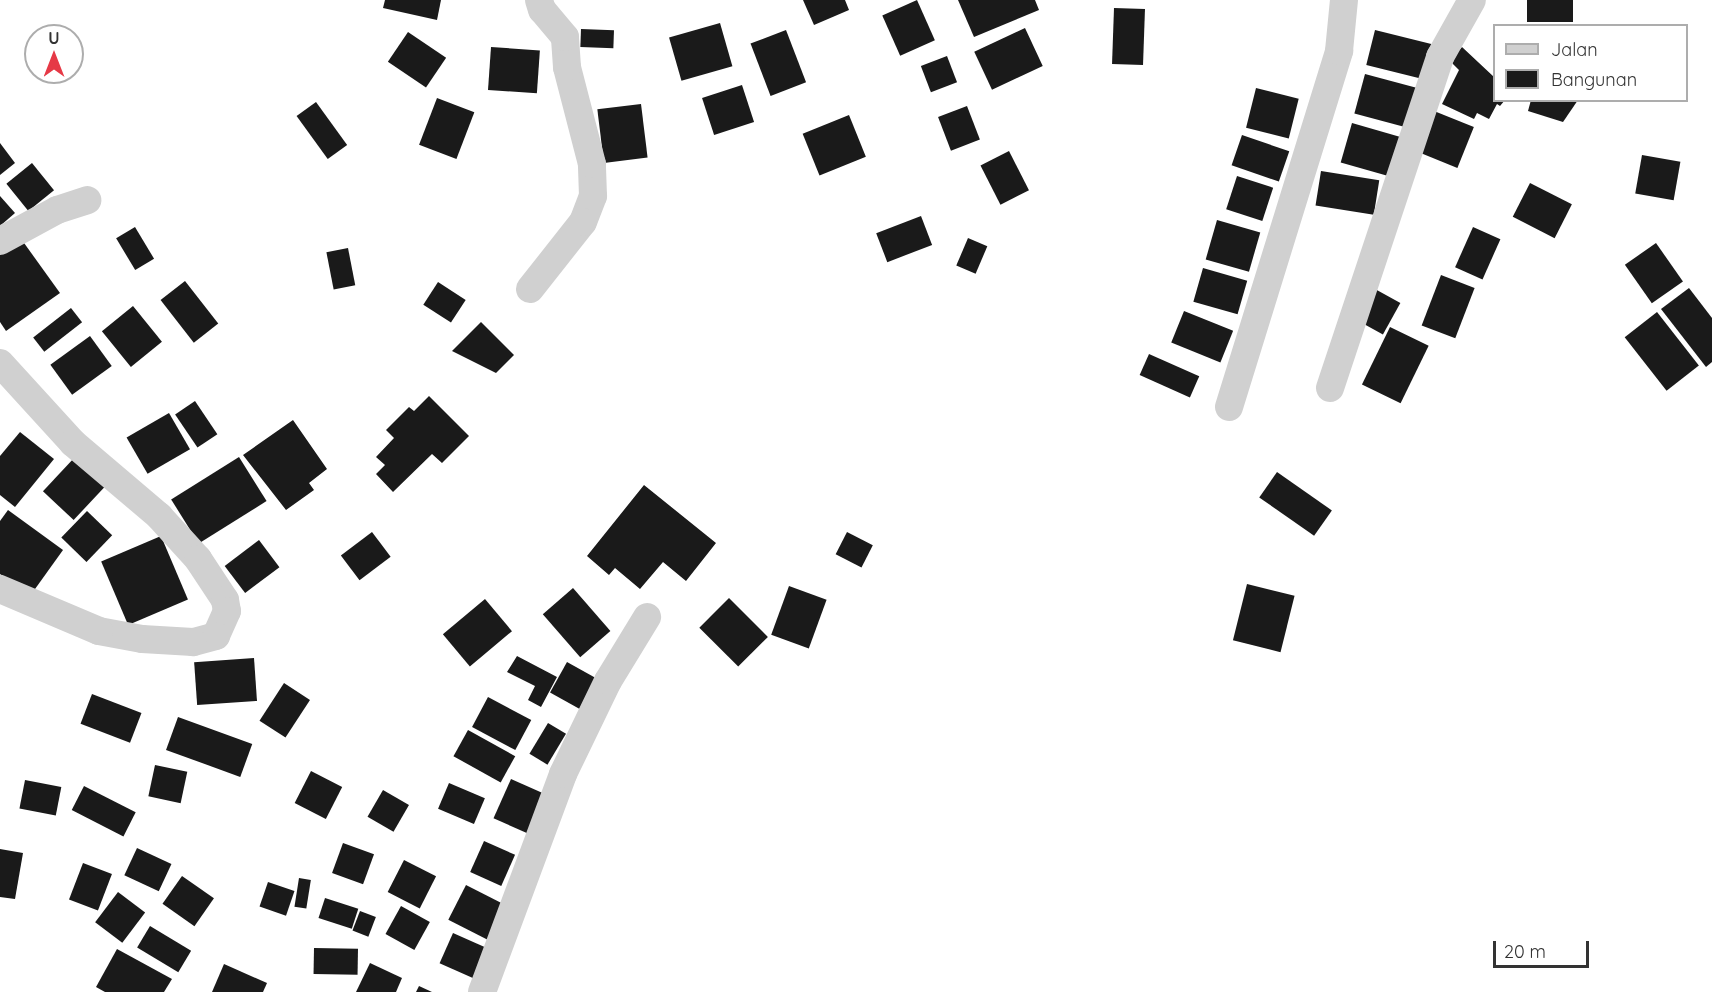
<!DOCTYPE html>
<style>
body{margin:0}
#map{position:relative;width:1712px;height:992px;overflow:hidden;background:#fff;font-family:Quicksand,sans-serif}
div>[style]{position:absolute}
.building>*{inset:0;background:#1a1a1a;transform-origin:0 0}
.street>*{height:28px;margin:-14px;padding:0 14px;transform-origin:14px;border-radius:14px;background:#d0d0d0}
span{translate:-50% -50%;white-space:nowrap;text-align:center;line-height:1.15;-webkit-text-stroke:6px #fff;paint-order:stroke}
.legend{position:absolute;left:1493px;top:24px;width:195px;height:78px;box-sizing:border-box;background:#fff;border:2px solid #adadad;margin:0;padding:8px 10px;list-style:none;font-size:18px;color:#333}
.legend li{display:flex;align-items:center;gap:12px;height:30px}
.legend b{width:30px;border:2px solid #adadad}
.north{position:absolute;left:24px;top:24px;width:60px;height:60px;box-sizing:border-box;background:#fff;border:2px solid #adadad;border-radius:50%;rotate:0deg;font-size:16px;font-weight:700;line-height:24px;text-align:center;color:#333}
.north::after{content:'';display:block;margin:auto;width:21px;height:27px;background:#e63946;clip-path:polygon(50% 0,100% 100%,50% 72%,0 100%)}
.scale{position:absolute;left:1493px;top:941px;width:96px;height:27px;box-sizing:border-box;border:3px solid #333;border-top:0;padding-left:8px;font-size:18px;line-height:21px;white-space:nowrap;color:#333;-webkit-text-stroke:4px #fff;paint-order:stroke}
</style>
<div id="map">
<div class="building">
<i style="clip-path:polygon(385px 0,441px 0,437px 20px,383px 8px)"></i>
<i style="clip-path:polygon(803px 0,845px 0,849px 10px,814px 25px)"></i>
<i style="left:917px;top:0;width:44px;height:38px;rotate:66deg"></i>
<i style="clip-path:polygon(958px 0,1035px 0,1039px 10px,974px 37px)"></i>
<i style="left:1527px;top:0;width:46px;height:22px"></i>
<i style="left:1114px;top:8px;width:31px;height:56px;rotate:2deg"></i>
<i style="left:720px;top:23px;width:45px;height:53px;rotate:74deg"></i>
<i style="left:1025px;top:28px;width:42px;height:56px;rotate:65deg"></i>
<i style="left:581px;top:29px;width:33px;height:18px;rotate:2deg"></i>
<i style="left:786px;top:30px;width:56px;height:38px;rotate:69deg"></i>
<i style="left:1375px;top:30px;width:58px;height:36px;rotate:14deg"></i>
<i style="left:408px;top:32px;width:46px;height:36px;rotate:34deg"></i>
<i style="left:491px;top:47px;width:49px;height:43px;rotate:4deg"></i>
<i style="clip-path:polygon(1462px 47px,1494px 77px,1494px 100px,1505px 100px,1500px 106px,1497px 104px,1489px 119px,1477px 113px,1474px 119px,1442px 104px,1459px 70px,1450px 61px)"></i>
<i style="left:947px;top:56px;width:28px;height:28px;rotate:69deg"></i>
<i style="left:1365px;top:74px;width:58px;height:41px;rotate:15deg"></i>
<i style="left:742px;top:85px;width:39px;height:42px;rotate:72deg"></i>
<i style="left:1256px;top:88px;width:44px;height:41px;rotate:14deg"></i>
<i style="left:437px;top:98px;width:40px;height:50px;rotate:21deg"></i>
<i style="clip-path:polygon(1531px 100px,1578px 100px,1563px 122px,1528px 111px)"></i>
<i style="left:316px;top:102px;width:53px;height:24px;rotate:54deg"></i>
<i style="left:641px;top:104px;width:54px;height:44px;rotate:83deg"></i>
<i style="left:967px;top:106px;width:36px;height:31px;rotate:69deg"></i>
<i style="left:1434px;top:111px;width:43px;height:44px;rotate:22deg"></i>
<i style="left:849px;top:115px;width:45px;height:50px;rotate:68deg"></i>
<i style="left:1352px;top:123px;width:54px;height:41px;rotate:16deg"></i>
<i style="left:1242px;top:135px;width:50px;height:32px;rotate:19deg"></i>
<i style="clip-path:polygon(0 143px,15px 163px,0 175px)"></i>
<i style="left:1009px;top:151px;width:44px;height:32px;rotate:63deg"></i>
<i style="left:1642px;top:155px;width:39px;height:39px;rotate:10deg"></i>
<i style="left:32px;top:163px;width:35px;height:33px;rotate:51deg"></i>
<i style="left:1321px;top:171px;width:59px;height:35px;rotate:9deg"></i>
<i style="left:1237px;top:176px;width:38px;height:35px;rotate:18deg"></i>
<i style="left:1530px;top:183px;width:47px;height:38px;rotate:27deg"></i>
<i style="clip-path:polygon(0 196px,15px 213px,0 226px)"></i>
<i style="left:921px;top:216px;width:31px;height:48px;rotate:69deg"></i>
<i style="left:1217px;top:220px;width:45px;height:41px;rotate:16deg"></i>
<i style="left:135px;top:227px;width:37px;height:22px;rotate:59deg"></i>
<i style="left:1473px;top:227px;width:30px;height:44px;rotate:24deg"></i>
<i style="clip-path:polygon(19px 236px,60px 293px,6px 331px,0 322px,0 249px)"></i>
<i style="left:968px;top:238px;width:21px;height:30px;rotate:23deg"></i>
<i style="left:1656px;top:243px;width:47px;height:38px;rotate:55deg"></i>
<i style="left:348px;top:248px;width:38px;height:22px;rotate:79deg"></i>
<i style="left:1203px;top:268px;width:46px;height:35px;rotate:16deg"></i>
<i style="left:1441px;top:275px;width:36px;height:54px;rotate:21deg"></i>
<i style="left:185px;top:281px;width:54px;height:31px;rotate:52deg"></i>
<i style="left:438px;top:282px;width:33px;height:27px;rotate:33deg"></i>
<i style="clip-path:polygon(1689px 288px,1712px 318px,1712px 362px,1706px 367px,1661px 309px)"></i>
<i style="left:1375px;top:289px;width:29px;height:36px;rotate:29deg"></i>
<i style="left:133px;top:306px;width:46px;height:40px;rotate:51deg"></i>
<i style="left:71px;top:308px;width:18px;height:48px;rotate:52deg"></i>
<i style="left:1184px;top:311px;width:53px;height:34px;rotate:22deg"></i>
<i style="left:1657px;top:312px;width:68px;height:41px;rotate:52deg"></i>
<i style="clip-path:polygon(481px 322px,514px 355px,496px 373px,452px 351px)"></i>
<i style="left:1390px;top:327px;width:43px;height:64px;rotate:26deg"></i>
<i style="left:90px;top:336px;width:37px;height:49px;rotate:54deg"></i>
<i style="left:1149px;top:354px;width:55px;height:23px;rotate:24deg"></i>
<i style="clip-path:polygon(429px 396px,469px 436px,442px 463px,432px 454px,393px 492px,376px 474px,385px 465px,376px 457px,394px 438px,386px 430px,409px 407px,414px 411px)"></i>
<i style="left:195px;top:401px;width:40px;height:24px;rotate:56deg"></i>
<i style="left:169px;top:413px;width:42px;height:49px;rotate:60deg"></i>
<i style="clip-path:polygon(293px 420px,327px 469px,309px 483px,314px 490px,286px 510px,243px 455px)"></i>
<i style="clip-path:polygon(20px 432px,54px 459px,15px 507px,0 495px,0 456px)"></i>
<i style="left:75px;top:457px;width:42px;height:47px;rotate:43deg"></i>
<i style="left:239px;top:457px;width:52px;height:80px;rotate:58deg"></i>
<i style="left:1277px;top:472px;width:67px;height:31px;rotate:35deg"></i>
<i style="clip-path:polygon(644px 485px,716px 543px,686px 581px,663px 562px,640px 589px,615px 568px,609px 575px,587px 556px)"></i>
<i style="clip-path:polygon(8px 510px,63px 550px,30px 596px,0 574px,0 521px)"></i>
<i style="left:87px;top:511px;width:35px;height:37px;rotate:44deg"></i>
<i style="left:372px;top:532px;width:31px;height:39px;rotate:53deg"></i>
<i style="left:847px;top:532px;width:29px;height:25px;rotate:27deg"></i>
<i style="left:161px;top:536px;width:69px;height:65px;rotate:67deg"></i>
<i style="left:259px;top:540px;width:34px;height:43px;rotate:53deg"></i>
<i style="left:1247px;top:584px;width:49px;height:58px;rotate:14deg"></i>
<i style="left:789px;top:586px;width:40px;height:52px;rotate:20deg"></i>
<i style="left:573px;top:588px;width:57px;height:40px;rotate:49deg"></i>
<i style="left:729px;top:598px;width:55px;height:42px;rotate:45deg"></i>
<i style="left:485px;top:599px;width:42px;height:55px;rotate:50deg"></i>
<i style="clip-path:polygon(517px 656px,557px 677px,541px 707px,528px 700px,535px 686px,507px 672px)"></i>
<i style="left:254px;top:658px;width:43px;height:60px;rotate:86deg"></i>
<i style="left:567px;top:662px;width:38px;height:35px;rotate:29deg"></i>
<i style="left:284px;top:683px;width:31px;height:45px;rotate:33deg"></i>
<i style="left:92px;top:694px;width:53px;height:32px;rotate:21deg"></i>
<i style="left:488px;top:697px;width:49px;height:34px;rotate:28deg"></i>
<i style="left:178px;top:717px;width:79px;height:35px;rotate:20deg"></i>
<i style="left:548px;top:723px;width:21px;height:36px;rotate:31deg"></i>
<i style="left:468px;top:730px;width:54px;height:30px;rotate:29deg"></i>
<i style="left:155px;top:765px;width:33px;height:32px;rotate:12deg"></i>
<i style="left:311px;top:771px;width:35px;height:36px;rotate:27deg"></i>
<i style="left:511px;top:779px;width:42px;height:43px;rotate:24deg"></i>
<i style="left:25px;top:780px;width:37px;height:29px;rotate:11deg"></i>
<i style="left:449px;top:783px;width:39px;height:28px;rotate:23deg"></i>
<i style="left:84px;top:786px;width:58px;height:27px;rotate:27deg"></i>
<i style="left:383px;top:790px;width:30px;height:31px;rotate:30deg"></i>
<i style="left:484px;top:841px;width:34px;height:34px;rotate:24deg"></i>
<i style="left:343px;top:843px;width:33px;height:32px;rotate:20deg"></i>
<i style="left:137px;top:848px;width:38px;height:30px;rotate:25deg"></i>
<i style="clip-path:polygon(0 849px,23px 853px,15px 899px,0 897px)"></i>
<i style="left:404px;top:860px;width:36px;height:36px;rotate:27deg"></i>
<i style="left:83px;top:863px;width:31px;height:39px;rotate:21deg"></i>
<i style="left:182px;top:876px;width:39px;height:34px;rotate:35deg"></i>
<i style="left:299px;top:878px;width:12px;height:29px;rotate:9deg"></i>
<i style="left:268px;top:882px;width:28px;height:26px;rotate:19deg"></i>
<i style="left:466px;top:885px;width:48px;height:39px;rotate:27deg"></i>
<i style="left:118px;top:892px;width:34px;height:38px;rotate:37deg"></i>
<i style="left:325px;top:898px;width:35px;height:21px;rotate:18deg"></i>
<i style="left:401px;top:906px;width:33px;height:32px;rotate:29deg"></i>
<i style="left:360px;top:911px;width:17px;height:21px;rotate:21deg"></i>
<i style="left:150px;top:926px;width:48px;height:25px;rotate:31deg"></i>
<i style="left:453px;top:933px;width:37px;height:33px;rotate:24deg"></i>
<i style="left:314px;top:948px;width:44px;height:26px;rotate:1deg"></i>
<i style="clip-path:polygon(117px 949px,172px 979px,164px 992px,105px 992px,96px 987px)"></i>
<i style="clip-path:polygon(370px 963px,402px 978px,396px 992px,356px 992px)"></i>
<i style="clip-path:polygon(224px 964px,267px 983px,263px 992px,212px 992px)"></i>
<i style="clip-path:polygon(419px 986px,432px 992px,416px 992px)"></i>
</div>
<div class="street">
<i style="left:0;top:241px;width:65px;rotate:-28.5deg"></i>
<i style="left:57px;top:210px;width:32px;rotate:-18deg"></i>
<i style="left:530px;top:289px;width:85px;rotate:-51.7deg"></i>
<i style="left:583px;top:222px;width:28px;rotate:-69deg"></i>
<i style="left:593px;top:196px;width:32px;rotate:-92deg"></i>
<i style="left:592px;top:164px;width:100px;rotate:-104.5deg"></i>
<i style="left:567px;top:67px;width:30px;rotate:-94deg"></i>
<i style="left:565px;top:37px;width:35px;rotate:-130deg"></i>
<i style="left:542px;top:10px;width:10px;rotate:-107deg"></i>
<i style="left:0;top:363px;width:108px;rotate:47.6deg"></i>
<i style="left:73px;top:443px;width:113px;rotate:40.3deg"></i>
<i style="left:159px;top:516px;width:58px;rotate:47.8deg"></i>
<i style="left:198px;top:559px;width:49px;rotate:56.6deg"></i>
<i style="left:225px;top:600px;width:11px;rotate:80deg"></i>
<i style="left:227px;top:611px;width:27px;rotate:114deg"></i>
<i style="left:216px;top:636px;width:24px;rotate:165deg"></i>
<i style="left:193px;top:642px;width:51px;rotate:-176.6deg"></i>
<i style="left:142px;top:639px;width:44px;rotate:-169.5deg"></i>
<i style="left:99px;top:631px;width:108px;rotate:-157deg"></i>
<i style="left:1330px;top:388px;width:349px;rotate:-71.6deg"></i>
<i style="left:1440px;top:57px;width:65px;rotate:-60.7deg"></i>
<i style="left:1229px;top:407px;width:373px;rotate:-72.8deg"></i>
<i style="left:1339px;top:51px;width:51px;rotate:-84.4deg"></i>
<i style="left:482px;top:992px;width:233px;rotate:-69.6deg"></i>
<i style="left:563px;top:774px;width:103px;rotate:-64.2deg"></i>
<i style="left:608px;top:681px;width:75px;rotate:-58.6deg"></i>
</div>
<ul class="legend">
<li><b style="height:8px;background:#d0d0d0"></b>Jalan</li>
<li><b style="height:16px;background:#1a1a1a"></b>Bangunan</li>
</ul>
<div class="north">U</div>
<div class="scale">20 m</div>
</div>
